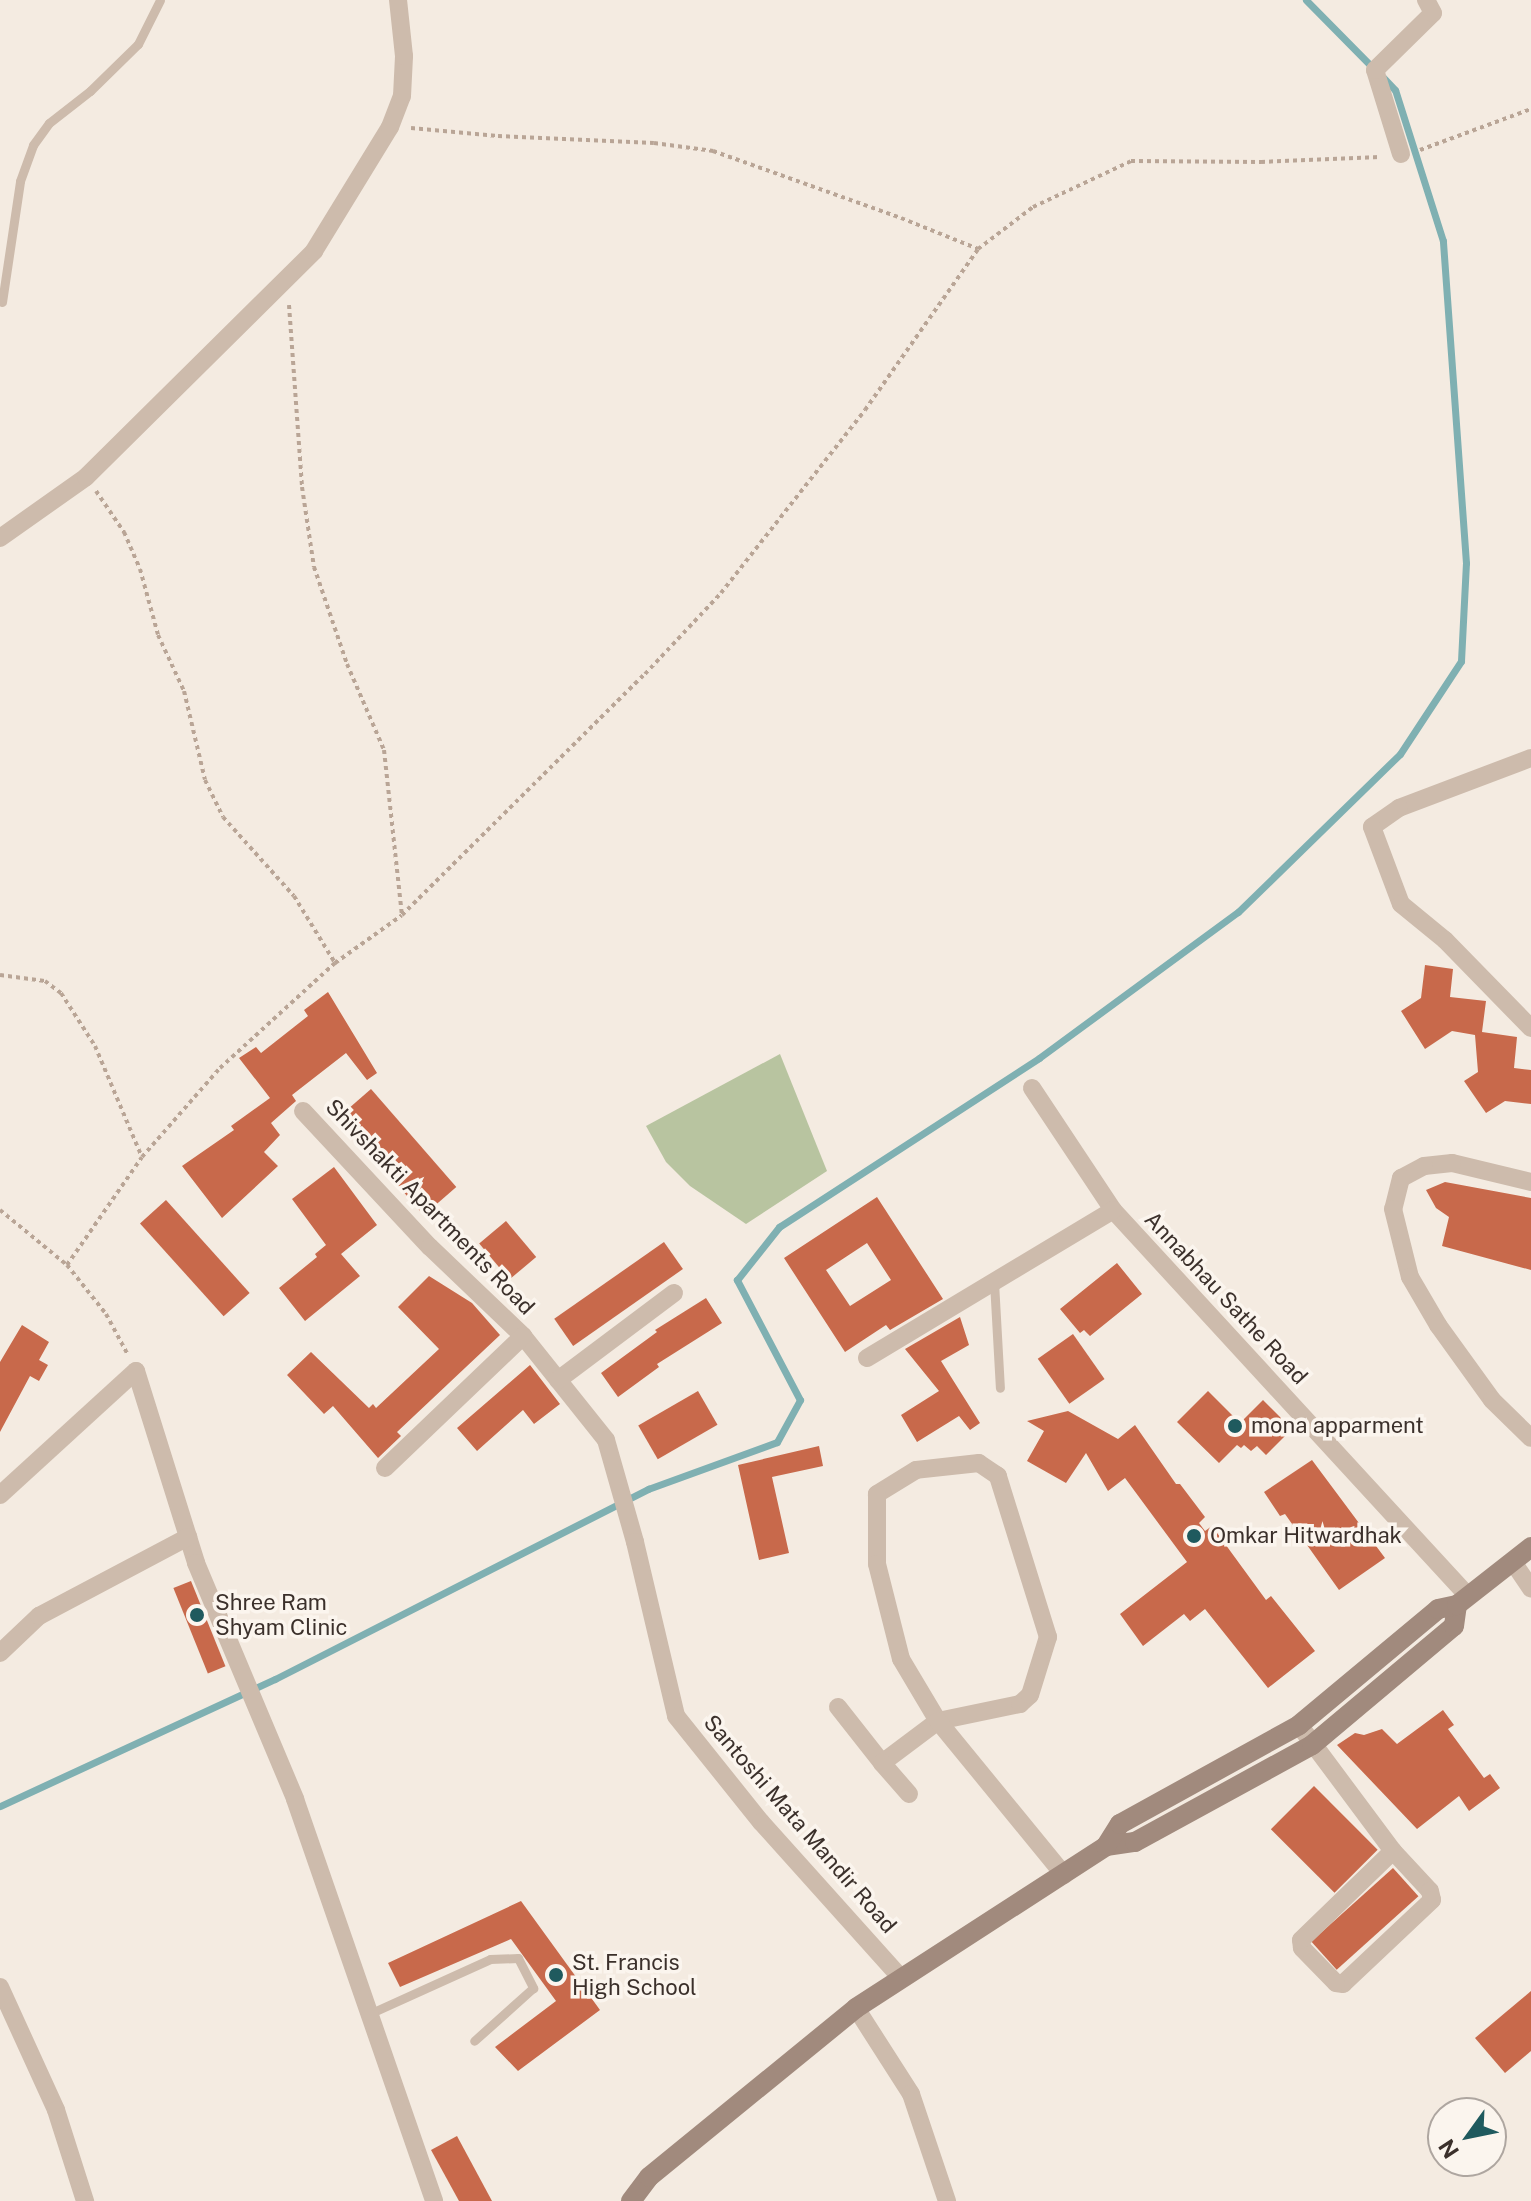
<!DOCTYPE html>
<style>
body{margin:0}
#map{position:relative;width:1531px;height:2201px;overflow:hidden;background:#f4ebe1;font-family:"Public Sans",sans-serif}
div>[style]{position:absolute}
.green>*{inset:0;background:#b8c4a0}
.stream>*{height:7px;margin:-3.5px;padding:0 3.5px;transform-origin:3.5px;border-radius:3.5px;background:#7fb0b2}
.building>*{inset:0;background:#c8694b;transform-origin:0 0}
.path>*{height:4px;margin-top:-2px;transform-origin:0;background:repeating-linear-gradient(90deg,#b9a596 0 4px,transparent 0 8px)}
.lane>*{height:9px;margin:-4.5px;padding:0 4.5px;transform-origin:4.5px;border-radius:4.5px;background:#cdbbac}
.street>*{height:18px;margin:-9px;padding:0 9px;transform-origin:9px;border-radius:9px;background:#cdbbac}
.secondary>*{height:20px;margin:-10px;padding:0 10px;transform-origin:10px;border-radius:10px;background:#a18a7d}
.dots>*{width:22px;height:22px;translate:-50% -50%;box-sizing:border-box;border:4px solid #fbf5ee;border-radius:50%}
span{translate:-50% -50%;white-space:nowrap;text-align:center;line-height:1.15;-webkit-text-stroke:7px #fbf5ee;paint-order:stroke}
.street-label{font-size:22px;color:#3b302b}
.poi-label{font-size:22px;color:#3b302b}
.left{translate:0 -50%;text-align:left}
.north{position:absolute;left:1427px;top:2097px;width:80px;height:80px;box-sizing:border-box;background:#fbf5ee;border:2px solid #aea6a0;border-radius:50%;rotate:237deg;font-size:22px;font-weight:700;line-height:32px;text-align:center;color:#3b302b}
.north::after{content:'';display:block;margin:auto;width:28px;height:36px;background:#1f5a5e;clip-path:polygon(50% 0,100% 100%,50% 72%,0 100%)}
</style>
<div id="map">
<div class="green">
<i style="clip-path:polygon(780px 1054px,827px 1171px,746px 1224px,690px 1186px,666px 1162px,646px 1126px)"></i>
</div>
<div class="stream">
<i style="left:1306px;top:0;width:98px;rotate:45.4deg"></i>
<i style="left:0;top:1806px;width:303px;rotate:-24.8deg"></i>
<i style="left:275px;top:1679px;width:419px;rotate:-27deg"></i>
<i style="left:648px;top:1489px;width:137px;rotate:-20deg"></i>
<i style="left:777px;top:1442px;width:48px;rotate:-61.3deg"></i>
<i style="left:800px;top:1400px;width:136px;rotate:-117.7deg"></i>
<i style="left:737px;top:1280px;width:68px;rotate:-51.6deg"></i>
<i style="left:779px;top:1227px;width:310px;rotate:-33deg"></i>
<i style="left:1039px;top:1058px;width:247px;rotate:-36.3deg"></i>
<i style="left:1238px;top:912px;width:226px;rotate:-44.3deg"></i>
<i style="left:1400px;top:754px;width:111px;rotate:-56.7deg"></i>
<i style="left:1461px;top:661px;width:98px;rotate:-87.1deg"></i>
<i style="left:1466px;top:563px;width:323px;rotate:-94.1deg"></i>
<i style="left:1443px;top:241px;width:158px;rotate:-107.6deg"></i>
<i style="left:1395px;top:90px;width:16px;rotate:-133deg"></i>
</div>
<div class="building">
<i style="clip-path:polygon(1425px 965px,1453px 969px,1450px 997px,1486px 1001px,1482px 1032px,1517px 1037px,1514px 1068px,1531px 1070px,1531px 1104px,1505px 1101px,1486px 1113px,1464px 1081px,1478px 1072px,1475px 1035px,1452px 1031px,1425px 1049px,1401px 1011px,1421px 998px)"></i>
<i style="clip-path:polygon(328px 992px,377px 1073px,367px 1080px,346px 1053px,292px 1095px,296px 1101px,271px 1123px,280px 1135px,264px 1152px,278px 1166px,222px 1218px,182px 1166px,234px 1130px,231px 1126px,270px 1098px,239px 1058px,256px 1047px,261px 1053px,308px 1016px,304px 1010px)"></i>
<i style="left:371px;top:1089px;width:130px;height:43px;rotate:49deg"></i>
<i style="clip-path:polygon(334px 1167px,377px 1225px,341px 1254px,360px 1276px,305px 1321px,279px 1288px,317px 1257px,315px 1254px,326px 1245px,292px 1199px)"></i>
<i style="clip-path:polygon(1445px 1182px,1531px 1198px,1531px 1270px,1442px 1246px,1449px 1217px,1436px 1208px,1426px 1190px)"></i>
<i style="clip-path:polygon(evenodd,877px 1197px,943px 1299px,890px 1330px,886px 1325px,845px 1352px,784px 1258px,877px 1197px,867px 1243px,891px 1280px,850px 1306px,826px 1270px,867px 1243px)"></i>
<i style="left:166px;top:1200px;width:125px;height:35px;rotate:48deg"></i>
<i style="left:506px;top:1221px;width:47px;height:35px;rotate:50deg"></i>
<i style="left:664px;top:1242px;width:33px;height:134px;rotate:55deg"></i>
<i style="clip-path:polygon(1117px 1263px,1142px 1294px,1090px 1336px,1084px 1330px,1080px 1333px,1060px 1309px)"></i>
<i style="clip-path:polygon(429px 1276px,472px 1303px,500px 1335px,397px 1432px,401px 1436px,378px 1458px,333px 1406px,324px 1414px,287px 1375px,311px 1352px,369px 1408px,373px 1404px,376px 1408px,439px 1349px,398px 1307px)"></i>
<i style="clip-path:polygon(706px 1298px,722px 1323px,657px 1364px,659px 1367px,618px 1397px,601px 1373px,657px 1332px,655px 1330px)"></i>
<i style="clip-path:polygon(960px 1317px,969px 1345px,941px 1361px,980px 1423px,970px 1430px,959px 1416px,917px 1442px,901px 1415px,939px 1391px,905px 1349px)"></i>
<i style="clip-path:polygon(22px 1325px,49px 1342px,39px 1360px,48px 1365px,39px 1381px,30px 1376px,0 1432px,0 1362px)"></i>
<i style="left:1073px;top:1334px;width:55px;height:43px;rotate:55deg"></i>
<i style="clip-path:polygon(530px 1365px,560px 1404px,534px 1424px,523px 1410px,477px 1451px,457px 1428px)"></i>
<i style="left:698px;top:1391px;width:39px;height:69px;rotate:60deg"></i>
<i style="clip-path:polygon(1208px 1391px,1240px 1423px,1263px 1400px,1292px 1429px,1266px 1455px,1257px 1446px,1251px 1451px,1244px 1445px,1241px 1448px,1237px 1445px,1219px 1463px,1177px 1422px)"></i>
<i style="clip-path:polygon(1068px 1411px,1118px 1439px,1135px 1425px,1176px 1484px,1180px 1484px,1205px 1517px,1199px 1523px,1205px 1531px,1212px 1526px,1266px 1600px,1271px 1596px,1315px 1651px,1268px 1688px,1205px 1609px,1190px 1621px,1184px 1614px,1143px 1646px,1120px 1614px,1187px 1562px,1125px 1478px,1108px 1491px,1086px 1453px,1066px 1483px,1027px 1461px,1044px 1431px,1027px 1421px)"></i>
<i style="clip-path:polygon(819px 1446px,823px 1466px,772px 1477px,789px 1553px,759px 1560px,738px 1465px)"></i>
<i style="clip-path:polygon(1312px 1460px,1385px 1558px,1339px 1590px,1285px 1514px,1280px 1516px,1264px 1492px)"></i>
<i style="left:191px;top:1581px;width:92px;height:19px;rotate:68deg"></i>
<i style="clip-path:polygon(1443px 1710px,1454px 1725px,1448px 1729px,1484px 1778px,1490px 1774px,1500px 1788px,1469px 1811px,1459px 1796px,1417px 1829px,1337px 1745px,1355px 1733px,1364px 1735px,1382px 1729px,1397px 1744px)"></i>
<i style="left:1314px;top:1786px;width:90px;height:61px;rotate:45deg"></i>
<i style="left:1393px;top:1868px;width:38px;height:110px;rotate:48deg"></i>
<i style="clip-path:polygon(521px 1901px,600px 2010px,518px 2071px,495px 2047px,556px 2001px,511px 1939px,400px 1987px,388px 1963px)"></i>
<i style="clip-path:polygon(1531px 1991px,1531px 2051px,1505px 2073px,1475px 2038px)"></i>
<i style="clip-path:polygon(457px 2136px,492px 2201px,459px 2201px,431px 2150px)"></i>
</div>
<div class="path">
<i style="left:411px;top:128px;width:87px;rotate:5.3deg"></i>
<i style="left:498px;top:136px;width:156px;rotate:2.6deg"></i>
<i style="left:654px;top:143px;width:60px;rotate:7.7deg"></i>
<i style="left:713px;top:151px;width:200px;rotate:19.6deg"></i>
<i style="left:901px;top:218px;width:83px;rotate:21.9deg"></i>
<i style="left:1420px;top:150px;width:118px;rotate:-20.3deg"></i>
<i style="left:289px;top:305px;width:182px;rotate:85.9deg"></i>
<i style="left:302px;top:487px;width:81px;rotate:81.5deg"></i>
<i style="left:314px;top:567px;width:102px;rotate:71.2deg"></i>
<i style="left:347px;top:664px;width:94px;rotate:66.7deg"></i>
<i style="left:384px;top:750px;width:166px;rotate:83.8deg"></i>
<i style="left:96px;top:491px;width:50px;rotate:55.7deg"></i>
<i style="left:124px;top:532px;width:40px;rotate:66.6deg"></i>
<i style="left:140px;top:569px;width:68px;rotate:74.7deg"></i>
<i style="left:158px;top:635px;width:62px;rotate:65.1deg"></i>
<i style="left:184px;top:691px;width:91px;rotate:76.7deg"></i>
<i style="left:205px;top:780px;width:41px;rotate:64.1deg"></i>
<i style="left:223px;top:817px;width:106px;rotate:48.1deg"></i>
<i style="left:294px;top:896px;width:79px;rotate:58.5deg"></i>
<i style="left:0;top:975px;width:45px;rotate:7.6deg"></i>
<i style="left:45px;top:981px;width:20px;rotate:37deg"></i>
<i style="left:61px;top:993px;width:63px;rotate:57.3deg"></i>
<i style="left:95px;top:1046px;width:121px;rotate:67.1deg"></i>
<i style="left:0;top:1210px;width:87px;rotate:39.4deg"></i>
<i style="left:67px;top:1265px;width:63px;rotate:51.5deg"></i>
<i style="left:106px;top:1314px;width:47px;rotate:61.8deg"></i>
<i style="left:67px;top:1265px;width:131px;rotate:-55.2deg"></i>
<i style="left:142px;top:1157px;width:118px;rotate:-48.8deg"></i>
<i style="left:220px;top:1068px;width:156px;rotate:-42.4deg"></i>
<i style="left:335px;top:963px;width:82px;rotate:-35.6deg"></i>
<i style="left:402px;top:915px;width:342px;rotate:-44.8deg"></i>
<i style="left:645px;top:674px;width:111px;rotate:-46.8deg"></i>
<i style="left:721px;top:593px;width:233px;rotate:-51.8deg"></i>
<i style="left:865px;top:410px;width:197px;rotate:-54.9deg"></i>
<i style="left:978px;top:249px;width:69px;rotate:-37.4deg"></i>
<i style="left:1033px;top:207px;width:108px;rotate:-25.1deg"></i>
<i style="left:1131px;top:161px;width:130px;rotate:0.4deg"></i>
<i style="left:1261px;top:162px;width:119px;rotate:-2.4deg"></i>
</div>
<div class="lane">
<i style="left:2px;top:302px;width:122px;rotate:-81.5deg"></i>
<i style="left:20px;top:181px;width:38px;rotate:-70deg"></i>
<i style="left:33px;top:145px;width:27px;rotate:-54deg"></i>
<i style="left:49px;top:123px;width:52px;rotate:-38deg"></i>
<i style="left:90px;top:91px;width:67px;rotate:-44.4deg"></i>
<i style="left:138px;top:44px;width:49px;rotate:-63.4deg"></i>
<i style="left:994px;top:1282px;width:106px;rotate:86.8deg"></i>
<i style="left:369px;top:2014px;width:133px;rotate:-24.4deg"></i>
<i style="left:490px;top:1959px;width:28px;rotate:-2deg"></i>
<i style="left:518px;top:1958px;width:34px;rotate:63deg"></i>
<i style="left:533px;top:1988px;width:79px;rotate:138.1deg"></i>
</div>
<div class="street">
<i style="left:1401px;top:154px;width:88px;rotate:-107.2deg"></i>
<i style="left:1375px;top:70px;width:81px;rotate:-44.5deg"></i>
<i style="left:1433px;top:13px;width:15px;rotate:-118deg"></i>
<i style="left:0;top:538px;width:105px;rotate:-35.3deg"></i>
<i style="left:86px;top:477px;width:321px;rotate:-44.7deg"></i>
<i style="left:314px;top:251px;width:145px;rotate:-58.5deg"></i>
<i style="left:390px;top:127px;width:33px;rotate:-69deg"></i>
<i style="left:402px;top:96px;width:40px;rotate:-87.1deg"></i>
<i style="left:404px;top:56px;width:56px;rotate:-96.1deg"></i>
<i style="left:1531px;top:758px;width:141px;rotate:159.3deg"></i>
<i style="left:1399px;top:808px;width:33px;rotate:145deg"></i>
<i style="left:1372px;top:827px;width:82px;rotate:69.4deg"></i>
<i style="left:1401px;top:904px;width:57px;rotate:39.3deg"></i>
<i style="left:1445px;top:940px;width:123px;rotate:45.7deg"></i>
<i style="left:1032px;top:1088px;width:146px;rotate:56.4deg"></i>
<i style="left:1113px;top:1210px;width:524px;rotate:47.4deg"></i>
<i style="left:303px;top:1111px;width:186px;rotate:47deg"></i>
<i style="left:430px;top:1247px;width:129px;rotate:43.7deg"></i>
<i style="left:523px;top:1336px;width:133px;rotate:51.4deg"></i>
<i style="left:606px;top:1440px;width:106px;rotate:74.1deg"></i>
<i style="left:635px;top:1542px;width:179px;rotate:76.7deg"></i>
<i style="left:676px;top:1716px;width:136px;rotate:51.3deg"></i>
<i style="left:761px;top:1822px;width:208px;rotate:48.1deg"></i>
<i style="left:1531px;top:1182px;width:81px;rotate:-166.5deg"></i>
<i style="left:1452px;top:1163px;width:28px;rotate:174deg"></i>
<i style="left:1424px;top:1166px;width:26px;rotate:152deg"></i>
<i style="left:1401px;top:1178px;width:32px;rotate:104deg"></i>
<i style="left:1393px;top:1209px;width:70px;rotate:76deg"></i>
<i style="left:1410px;top:1277px;width:56px;rotate:59.7deg"></i>
<i style="left:1438px;top:1325px;width:92px;rotate:54.2deg"></i>
<i style="left:1492px;top:1400px;width:54px;rotate:44.3deg"></i>
<i style="left:867px;top:1358px;width:287px;rotate:-31deg"></i>
<i style="left:558px;top:1380px;width:145px;rotate:-36.9deg"></i>
<i style="left:385px;top:1468px;width:191px;rotate:-43.7deg"></i>
<i style="left:0;top:1495px;width:184px;rotate:-42.4deg"></i>
<i style="left:136px;top:1371px;width:201px;rotate:72.6deg"></i>
<i style="left:196px;top:1563px;width:256px;rotate:67.2deg"></i>
<i style="left:295px;top:1799px;width:425px;rotate:70.9deg"></i>
<i style="left:1513px;top:1562px;width:32px;rotate:56deg"></i>
<i style="left:0;top:1653px;width:54px;rotate:-43.5deg"></i>
<i style="left:39px;top:1616px;width:169px;rotate:-27.9deg"></i>
<i style="left:838px;top:1707px;width:71px;rotate:51.8deg"></i>
<i style="left:882px;top:1763px;width:70px;rotate:-36.9deg"></i>
<i style="left:938px;top:1721px;width:84px;rotate:-11.7deg"></i>
<i style="left:1020px;top:1704px;width:13px;rotate:-42deg"></i>
<i style="left:1030px;top:1695px;width:61px;rotate:-72.8deg"></i>
<i style="left:1048px;top:1637px;width:169px;rotate:-107.3deg"></i>
<i style="left:998px;top:1476px;width:23px;rotate:-146deg"></i>
<i style="left:979px;top:1463px;width:63px;rotate:173.7deg"></i>
<i style="left:916px;top:1470px;width:46px;rotate:148.4deg"></i>
<i style="left:877px;top:1494px;width:70px;rotate:90deg"></i>
<i style="left:877px;top:1564px;width:98px;rotate:75.8deg"></i>
<i style="left:901px;top:1659px;width:72px;rotate:59.2deg"></i>
<i style="left:938px;top:1721px;width:199px;rotate:50.7deg"></i>
<i style="left:1299px;top:1725px;width:157px;rotate:53.3deg"></i>
<i style="left:1393px;top:1851px;width:54px;rotate:47.2deg"></i>
<i style="left:1430px;top:1891px;width:9px;rotate:77deg"></i>
<i style="left:1432px;top:1900px;width:122px;rotate:136.7deg"></i>
<i style="left:1343px;top:1984px;width:7px;rotate:-172deg"></i>
<i style="left:1336px;top:1983px;width:49px;rotate:-134.2deg"></i>
<i style="left:1302px;top:1948px;width:8px;rotate:-97deg"></i>
<i style="left:1301px;top:1940px;width:128px;rotate:-44.1deg"></i>
<i style="left:882px;top:1763px;width:41px;rotate:48.9deg"></i>
<i style="left:0;top:1987px;width:135px;rotate:65.5deg"></i>
<i style="left:56px;top:2110px;width:96px;rotate:72.3deg"></i>
<i style="left:856px;top:2008px;width:102px;rotate:57.4deg"></i>
<i style="left:911px;top:2094px;width:113px;rotate:71.4deg"></i>
</div>
<div class="secondary">
<i style="left:1106px;top:1846px;width:29px;rotate:-8deg"></i>
<i style="left:1135px;top:1842px;width:202px;rotate:-28.7deg"></i>
<i style="left:1312px;top:1745px;width:185px;rotate:-40deg"></i>
<i style="left:1454px;top:1626px;width:21px;rotate:-82deg"></i>
<i style="left:631px;top:2201px;width:30px;rotate:-53deg"></i>
<i style="left:649px;top:2177px;width:267px;rotate:-39.2deg"></i>
<i style="left:856px;top:2008px;width:298px;rotate:-32.9deg"></i>
<i style="left:1106px;top:1846px;width:26px;rotate:-58deg"></i>
<i style="left:1120px;top:1824px;width:205px;rotate:-28.9deg"></i>
<i style="left:1299px;top:1725px;width:181px;rotate:-39.8deg"></i>
<i style="left:1438px;top:1609px;width:19px;rotate:-12deg"></i>
<i style="left:1457px;top:1605px;width:94px;rotate:-38.1deg"></i>
</div>
<div class="dots">
<i style="left:1235px;top:1426px;background:#1f5a5e"></i>
<i style="left:1194px;top:1536px;background:#1f5a5e"></i>
<i style="left:197px;top:1615px;background:#1f5a5e"></i>
<i style="left:556px;top:1975px;background:#1f5a5e"></i>
</div>
<div class="street-label">
<span style="left:430px;top:1207px;rotate:46deg">Shivshakti Apartments Road</span>
<span style="left:1226px;top:1298px;rotate:47deg">Annabhau Sathe Road</span>
<span style="left:800px;top:1824px;rotate:49deg">Santoshi Mata Mandir Road</span>
</div>
<div class="poi-label">
<span class="left" style="left:1251px;top:1426px">mona apparment</span>
<span class="left" style="left:1210px;top:1536px">Omkar Hitwardhak</span>
<span class="left" style="left:215px;top:1615px">Shree Ram<br>Shyam Clinic</span>
<span class="left" style="left:572px;top:1975px">St. Francis<br>High School</span>
</div>
<div class="north">N</div>
</div>
